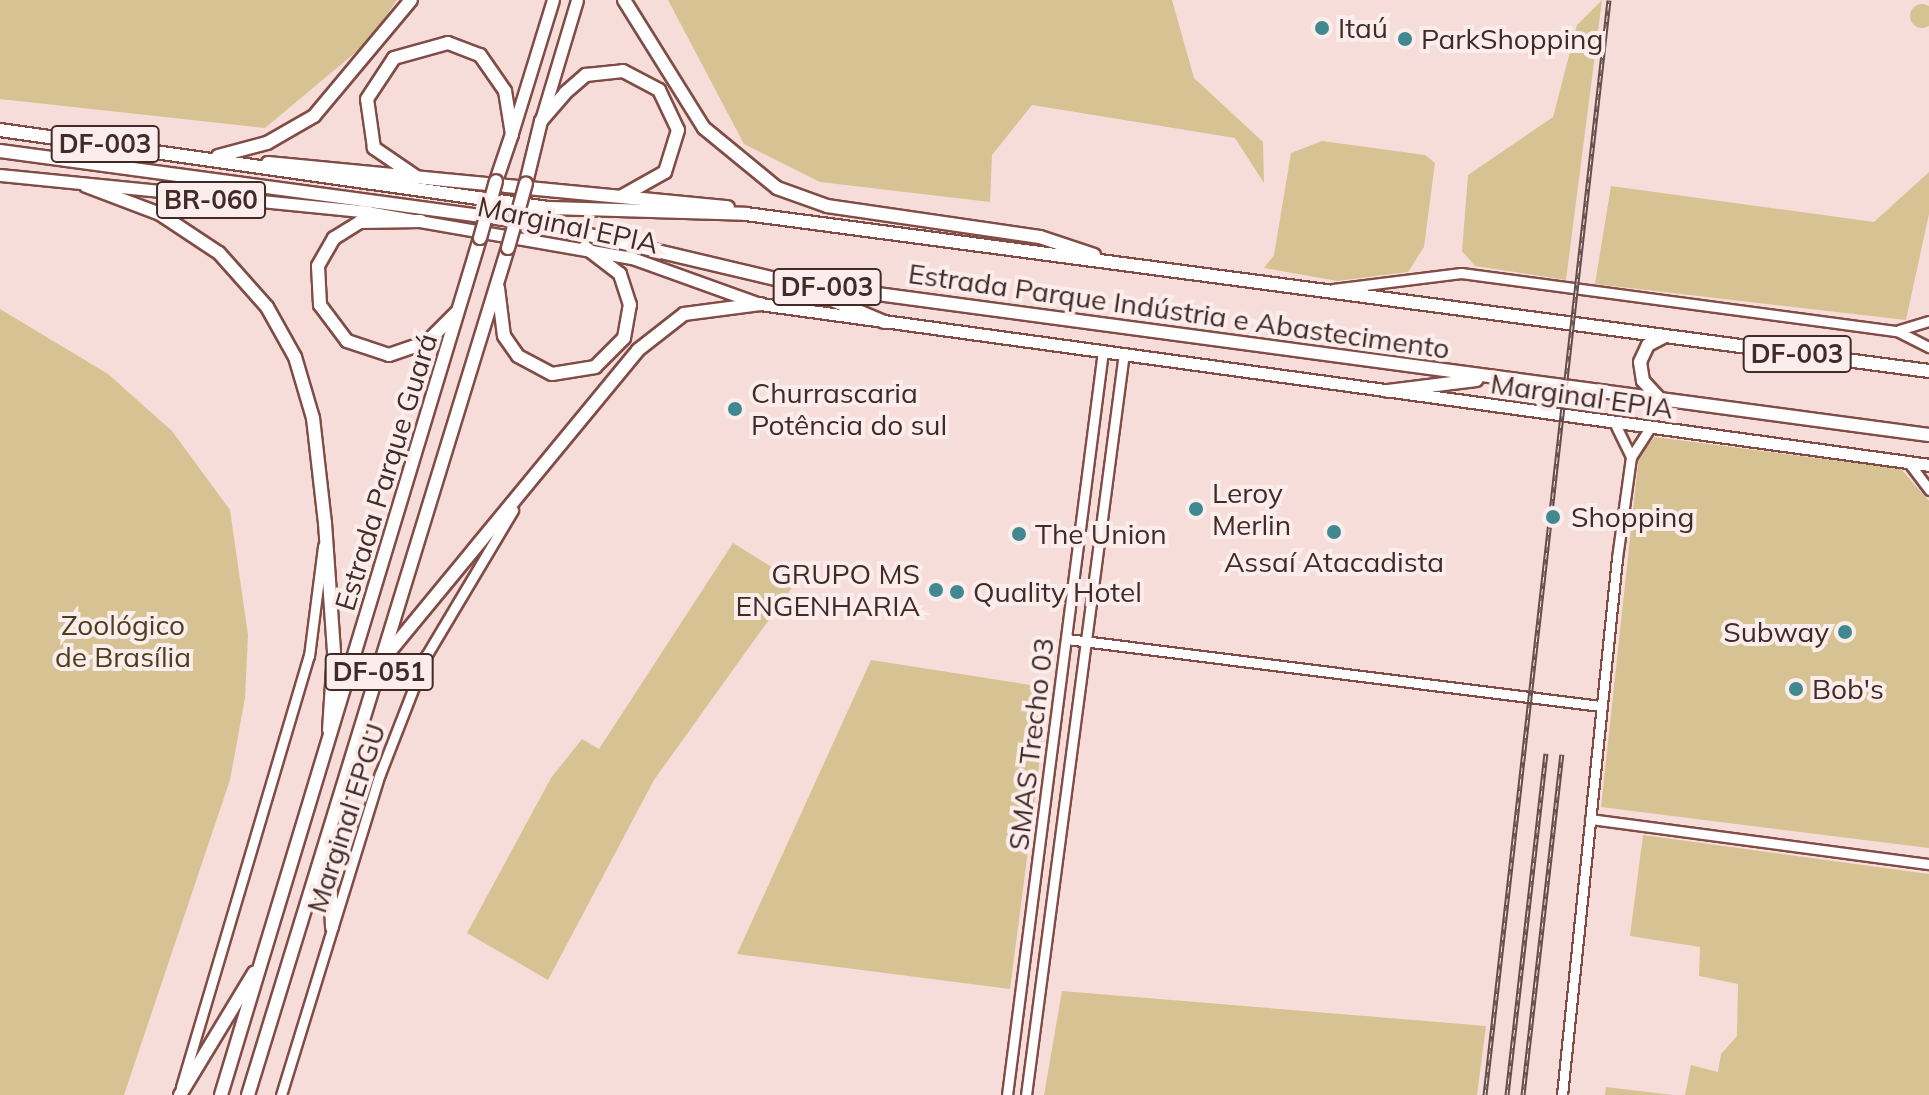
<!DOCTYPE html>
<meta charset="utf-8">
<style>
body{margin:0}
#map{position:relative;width:1929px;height:1095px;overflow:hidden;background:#f7ddd9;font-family:Mulish,sans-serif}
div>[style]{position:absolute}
.green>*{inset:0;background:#d7c294}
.round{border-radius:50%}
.roads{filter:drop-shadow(2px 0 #814c46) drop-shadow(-2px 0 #814c46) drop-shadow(0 2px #814c46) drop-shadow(0 -2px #814c46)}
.minor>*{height:9px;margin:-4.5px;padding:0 4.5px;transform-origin:4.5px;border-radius:4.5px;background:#fff}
.major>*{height:11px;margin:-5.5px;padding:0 5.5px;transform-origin:5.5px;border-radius:5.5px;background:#fff}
.highway>*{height:12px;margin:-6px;padding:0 6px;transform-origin:6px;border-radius:6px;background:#fff}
.rail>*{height:5px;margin-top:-2.5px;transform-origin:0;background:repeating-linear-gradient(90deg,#fbedeb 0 6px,#664d4a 0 12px);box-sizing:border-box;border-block:2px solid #664d4a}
.bridges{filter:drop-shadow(2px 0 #814c46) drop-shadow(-2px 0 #814c46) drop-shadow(0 2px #814c46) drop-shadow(0 -2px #814c46)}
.highway-bridge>*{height:12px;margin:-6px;padding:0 6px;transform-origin:6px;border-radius:6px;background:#fff}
.dots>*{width:22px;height:22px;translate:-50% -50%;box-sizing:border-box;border:4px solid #fbedeb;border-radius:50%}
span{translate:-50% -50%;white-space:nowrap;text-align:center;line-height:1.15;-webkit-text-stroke:8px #fbedeb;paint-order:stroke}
.shield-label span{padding:2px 6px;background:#fbedeb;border:2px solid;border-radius:6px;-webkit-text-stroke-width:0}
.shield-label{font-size:26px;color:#422a27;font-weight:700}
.poi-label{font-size:28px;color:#422a27}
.left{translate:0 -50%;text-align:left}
.right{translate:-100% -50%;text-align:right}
.street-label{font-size:28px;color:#422a27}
.park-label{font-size:28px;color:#4d3f1d}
</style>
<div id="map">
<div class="green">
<i style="clip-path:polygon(0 0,397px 0,368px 42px,265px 128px,0 99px)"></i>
<i style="clip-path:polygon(668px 0,1172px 0,1194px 78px,1263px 142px,1264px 183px,1235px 138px,1032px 105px,992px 155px,990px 202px,820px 182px,744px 144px)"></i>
<i style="clip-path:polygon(1602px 0,1566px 280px,1475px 266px,1462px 251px,1468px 175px,1553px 117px,1577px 25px)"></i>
<i class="round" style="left:1910px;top:4px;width:24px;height:24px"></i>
<i style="clip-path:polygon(1322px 141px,1425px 155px,1435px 163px,1424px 247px,1408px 272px,1337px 281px,1264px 268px,1274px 255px,1291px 153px)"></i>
<i style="clip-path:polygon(1929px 172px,1929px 214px,1906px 320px,1595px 284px,1611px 186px,1874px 222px)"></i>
<i style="clip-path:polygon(0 309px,108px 374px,172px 431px,230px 510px,248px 635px,245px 698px,230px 780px,124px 1095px,0 1095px)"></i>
<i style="clip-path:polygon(1655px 437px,1901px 469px,1929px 501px,1929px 848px,1601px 807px,1639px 455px)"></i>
<i style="clip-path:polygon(733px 543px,796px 582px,654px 780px,548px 980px,467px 933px,551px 778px,582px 739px,599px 749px)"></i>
<i style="clip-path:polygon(871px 660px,1049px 688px,1010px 989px,737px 954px)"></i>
<i style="clip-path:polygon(1643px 835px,1929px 874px,1929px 1095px,1685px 1095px,1691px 1065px,1718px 1072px,1721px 1054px,1737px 1036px,1738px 984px,1699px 976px,1700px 947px,1630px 936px)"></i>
<i style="clip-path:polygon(1062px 991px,1486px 1026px,1477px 1095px,1044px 1095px)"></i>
<i style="clip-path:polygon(1606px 1087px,1672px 1095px,1605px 1095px)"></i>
</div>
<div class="roads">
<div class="minor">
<i style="left:1333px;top:289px;width:129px;rotate:-7.1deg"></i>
<i style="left:1461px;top:273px;width:440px;rotate:7.6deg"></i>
<i style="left:1897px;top:331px;width:36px;rotate:27deg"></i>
<i style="left:1899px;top:330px;width:31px;rotate:-17deg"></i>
<i style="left:1616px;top:426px;width:34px;rotate:64deg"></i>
<i style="left:1909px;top:463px;width:34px;rotate:53deg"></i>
<i style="left:1067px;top:639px;width:537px;rotate:7.16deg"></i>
<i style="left:1590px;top:819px;width:342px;rotate:7.6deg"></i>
<i style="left:181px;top:1087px;width:450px;rotate:-73.5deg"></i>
<i style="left:309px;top:656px;width:111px;rotate:-82.7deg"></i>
<i style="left:281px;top:1095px;width:336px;rotate:-72.9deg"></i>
<i style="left:380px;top:774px;width:127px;rotate:-68.7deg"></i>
<i style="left:426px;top:656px;width:170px;rotate:-59.2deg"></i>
<i style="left:1007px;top:1095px;width:750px;rotate:-82.65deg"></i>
<i style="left:1026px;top:1095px;width:748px;rotate:-82.48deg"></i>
<i style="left:1562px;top:1095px;width:540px;rotate:-84.15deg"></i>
<i style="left:1617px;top:558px;width:102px;rotate:-82.1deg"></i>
<i style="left:1631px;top:457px;width:31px;rotate:-57deg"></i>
</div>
<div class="major">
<i style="left:541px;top:120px;width:125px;rotate:-73.3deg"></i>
<i style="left:512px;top:133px;width:139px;rotate:-72.9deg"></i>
<i style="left:0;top:175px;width:370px;rotate:5.7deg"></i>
<i style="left:368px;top:212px;width:268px;rotate:9.9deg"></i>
<i style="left:632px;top:258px;width:136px;rotate:19.8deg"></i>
<i style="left:760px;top:304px;width:1180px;rotate:7.84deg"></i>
</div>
<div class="highway">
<i style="left:624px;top:0;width:151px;rotate:58deg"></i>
<i style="left:704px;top:128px;width:94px;rotate:39.4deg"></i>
<i style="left:777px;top:188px;width:53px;rotate:19.8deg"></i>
<i style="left:827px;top:206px;width:215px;rotate:8.3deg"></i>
<i style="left:1040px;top:237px;width:57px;rotate:18.4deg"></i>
<i style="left:0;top:130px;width:554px;rotate:8.1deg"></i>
<i style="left:548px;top:208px;width:198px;rotate:1.7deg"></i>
<i style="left:746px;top:214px;width:1193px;rotate:7.56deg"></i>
<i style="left:0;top:151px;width:552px;rotate:7.7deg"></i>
<i style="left:547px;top:225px;width:248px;rotate:13.3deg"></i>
<i style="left:788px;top:282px;width:1151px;rotate:7.64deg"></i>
<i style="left:218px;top:156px;width:51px;rotate:-14.9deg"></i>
<i style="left:267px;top:143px;width:54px;rotate:-29.9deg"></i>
<i style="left:314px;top:116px;width:151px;rotate:-50.1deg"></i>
<i style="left:268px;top:163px;width:462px;rotate:5.5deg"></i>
<i style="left:415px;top:176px;width:50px;rotate:-145.7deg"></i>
<i style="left:374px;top:148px;width:49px;rotate:-98.1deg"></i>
<i style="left:367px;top:99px;width:49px;rotate:-56.6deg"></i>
<i style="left:394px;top:58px;width:56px;rotate:-15.5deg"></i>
<i style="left:448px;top:43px;width:34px;rotate:21deg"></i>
<i style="left:480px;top:55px;width:44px;rotate:55.2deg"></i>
<i style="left:505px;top:91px;width:44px;rotate:80.8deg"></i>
<i style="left:512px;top:134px;width:50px;rotate:108.8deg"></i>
<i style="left:526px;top:183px;width:64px;rotate:-76.4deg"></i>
<i style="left:541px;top:121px;width:37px;rotate:-49deg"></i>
<i style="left:565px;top:93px;width:28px;rotate:-41deg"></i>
<i style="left:586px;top:75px;width:37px;rotate:-6deg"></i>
<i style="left:623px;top:71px;width:41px;rotate:27.8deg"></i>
<i style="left:659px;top:90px;width:44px;rotate:64.6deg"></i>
<i style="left:678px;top:130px;width:44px;rotate:107.2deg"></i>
<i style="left:665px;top:172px;width:49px;rotate:150.8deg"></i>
<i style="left:86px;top:186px;width:79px;rotate:20.7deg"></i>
<i style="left:160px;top:214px;width:71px;rotate:33.5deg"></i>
<i style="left:219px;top:253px;width:72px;rotate:48.4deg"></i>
<i style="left:267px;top:307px;width:57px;rotate:60.8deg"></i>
<i style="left:295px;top:357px;width:64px;rotate:73.6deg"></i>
<i style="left:313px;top:418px;width:106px;rotate:83.5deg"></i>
<i style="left:325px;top:523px;width:130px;rotate:86deg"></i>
<i style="left:334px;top:653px;width:77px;rotate:93.7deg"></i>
<i style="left:421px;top:221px;width:61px;rotate:179.1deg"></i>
<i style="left:360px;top:222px;width:31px;rotate:148deg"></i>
<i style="left:334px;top:238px;width:32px;rotate:120deg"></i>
<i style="left:318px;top:266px;width:39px;rotate:87deg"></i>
<i style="left:320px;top:305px;width:45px;rotate:53.1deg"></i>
<i style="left:347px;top:341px;width:44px;rotate:18.4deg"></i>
<i style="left:389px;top:355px;width:40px;rotate:-18.9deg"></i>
<i style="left:427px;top:342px;width:41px;rotate:-45deg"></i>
<i style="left:498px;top:288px;width:48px;rotate:82.9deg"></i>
<i style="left:504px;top:336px;width:24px;rotate:55deg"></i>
<i style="left:518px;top:356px;width:38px;rotate:28deg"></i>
<i style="left:552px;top:374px;width:44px;rotate:-9.2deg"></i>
<i style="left:595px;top:367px;width:41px;rotate:-45deg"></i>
<i style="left:624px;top:338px;width:34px;rotate:-80deg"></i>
<i style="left:630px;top:305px;width:33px;rotate:-108deg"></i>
<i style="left:620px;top:274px;width:44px;rotate:-142.4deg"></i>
<i style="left:806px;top:289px;width:85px;rotate:22.9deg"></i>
<i style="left:1388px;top:391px;width:89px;rotate:-7.1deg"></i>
<i style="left:1658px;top:397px;width:22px;rotate:-133deg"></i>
<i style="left:1643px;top:381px;width:19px;rotate:-99deg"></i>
<i style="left:1640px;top:362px;width:19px;rotate:-65deg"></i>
<i style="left:1648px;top:345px;width:19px;rotate:-28deg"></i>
<i style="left:386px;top:656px;width:396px;rotate:-50.5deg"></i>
<i style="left:638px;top:350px;width:58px;rotate:-38deg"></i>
<i style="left:684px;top:314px;width:77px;rotate:-7.5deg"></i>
<i style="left:329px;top:842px;width:85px;rotate:88deg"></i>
<i style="left:180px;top:1095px;width:143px;rotate:-58.8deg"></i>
<i style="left:221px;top:1095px;width:895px;rotate:-73.18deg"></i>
<i style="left:248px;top:1095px;width:886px;rotate:-72.94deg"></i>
</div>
</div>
<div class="rail">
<i style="left:1485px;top:1095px;width:1102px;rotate:-83.54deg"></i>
<i style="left:1507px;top:1095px;width:344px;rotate:-83.5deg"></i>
<i style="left:1523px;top:1095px;width:343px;rotate:-83.5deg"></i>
</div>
<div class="bridges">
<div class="highway-bridge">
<i style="left:480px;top:238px;width:59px;rotate:-74.3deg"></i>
<i style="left:508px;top:248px;width:67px;rotate:-74.5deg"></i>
</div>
</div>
<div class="dots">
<i style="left:1322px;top:28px;background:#418891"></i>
<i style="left:1405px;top:39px;background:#418891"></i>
<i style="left:735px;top:409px;background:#418891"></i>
<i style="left:1196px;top:509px;background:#418891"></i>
<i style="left:1553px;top:517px;background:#418891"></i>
<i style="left:1334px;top:532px;background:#418891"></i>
<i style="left:1019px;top:534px;background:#418891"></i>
<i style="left:936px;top:590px;background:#418891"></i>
<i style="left:957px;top:592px;background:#418891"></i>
<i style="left:1845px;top:632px;background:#418891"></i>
<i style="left:1796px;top:689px;background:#418891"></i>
</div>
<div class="shield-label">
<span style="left:105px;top:144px">DF-003</span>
<span style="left:211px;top:200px">BR-060</span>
<span style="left:827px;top:287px">DF-003</span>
<span style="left:1797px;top:354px">DF-003</span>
<span style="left:379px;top:672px">DF-051</span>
</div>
<div class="poi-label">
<span class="left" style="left:1338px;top:28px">Itaú</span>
<span class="left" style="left:1421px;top:39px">ParkShopping</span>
<span class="left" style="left:751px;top:409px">Churrascaria<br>Potência do sul</span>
<span class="left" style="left:1212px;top:509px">Leroy<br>Merlin</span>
<span class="left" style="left:1571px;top:517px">Shopping</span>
<span class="left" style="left:1035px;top:534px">The Union</span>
<span style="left:1334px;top:562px">Assaí Atacadista</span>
<span class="right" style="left:920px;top:590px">GRUPO MS<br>ENGENHARIA</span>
<span class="left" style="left:973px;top:592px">Quality Hotel</span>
<span class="right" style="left:1829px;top:632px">Subway</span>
<span class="left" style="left:1812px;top:689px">Bob's</span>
</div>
<div class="street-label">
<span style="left:568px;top:225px;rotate:12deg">Marginal EPIA</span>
<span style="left:1179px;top:311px;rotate:8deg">Estrada Parque Indústria e Abastecimento</span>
<span style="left:1582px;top:396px;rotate:8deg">Marginal EPIA</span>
<span style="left:386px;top:472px;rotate:-73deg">Estrada Parque Guará</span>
<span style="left:1031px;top:744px;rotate:-83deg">SMAS Trecho 03</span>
<span style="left:346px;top:818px;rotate:-72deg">Marginal EPGU</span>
</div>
<div class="park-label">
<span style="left:123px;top:641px">Zoológico<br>de Brasília</span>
</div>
</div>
